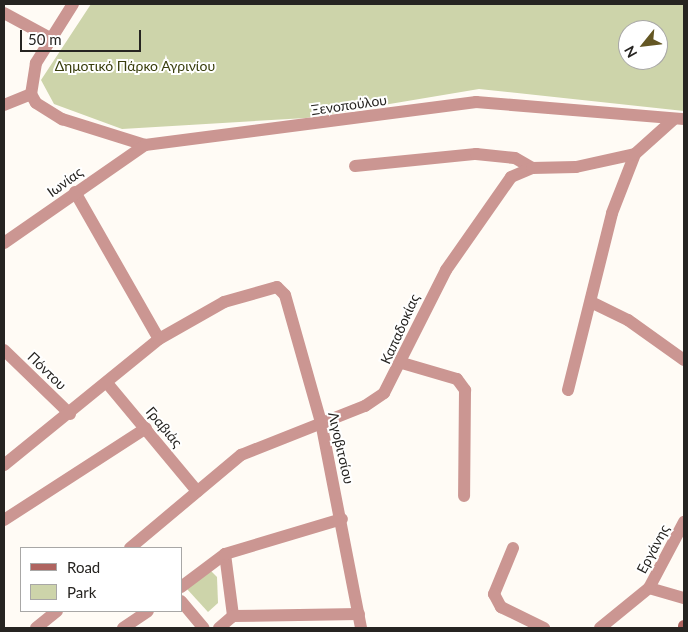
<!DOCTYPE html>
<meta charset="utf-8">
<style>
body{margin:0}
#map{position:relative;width:688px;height:632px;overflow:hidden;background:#fffbf5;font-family:Lato,sans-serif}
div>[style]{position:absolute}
.green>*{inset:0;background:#cdd4aa}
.minor>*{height:12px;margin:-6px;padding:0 6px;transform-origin:6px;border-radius:6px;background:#cb9692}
.secondary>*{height:12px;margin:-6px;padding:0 6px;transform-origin:6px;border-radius:6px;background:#af6460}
span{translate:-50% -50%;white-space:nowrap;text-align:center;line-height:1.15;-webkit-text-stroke:4px #fff;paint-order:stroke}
.park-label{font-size:14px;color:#393e0d}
.street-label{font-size:14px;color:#262421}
.frame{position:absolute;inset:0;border:5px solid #262421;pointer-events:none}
.legend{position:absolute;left:20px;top:547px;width:162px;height:65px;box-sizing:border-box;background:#fff;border:1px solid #a8a7a6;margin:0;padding:6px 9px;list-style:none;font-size:15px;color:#262421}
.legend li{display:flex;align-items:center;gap:10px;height:25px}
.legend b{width:25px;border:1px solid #a8a7a6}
.north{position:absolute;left:618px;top:20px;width:50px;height:50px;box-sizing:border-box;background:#fff;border:1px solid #a8a7a6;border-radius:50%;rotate:241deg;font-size:14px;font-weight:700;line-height:20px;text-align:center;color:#262421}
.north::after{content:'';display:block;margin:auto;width:18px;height:22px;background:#645724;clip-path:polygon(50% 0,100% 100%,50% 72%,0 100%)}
.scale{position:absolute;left:20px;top:30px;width:121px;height:22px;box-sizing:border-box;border:2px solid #262421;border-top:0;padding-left:6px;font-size:15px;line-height:18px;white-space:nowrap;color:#262421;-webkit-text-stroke:4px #fff;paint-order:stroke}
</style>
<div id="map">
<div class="green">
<i style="clip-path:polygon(evenodd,91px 4px,684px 4px,684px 111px,479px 89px,306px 118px,122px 129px,54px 104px,41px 80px,91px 4px,628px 30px,658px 30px,658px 60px,628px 60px,628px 30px)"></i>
<i style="clip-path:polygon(211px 571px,217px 577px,218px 603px,208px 612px,187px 589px)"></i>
</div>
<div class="minor">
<i style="left:73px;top:4px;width:70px;rotate:122.1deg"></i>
<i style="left:36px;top:63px;width:31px;rotate:99deg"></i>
<i style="left:31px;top:94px;width:10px;rotate:61deg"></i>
<i style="left:36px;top:103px;width:31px;rotate:32deg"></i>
<i style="left:62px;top:119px;width:87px;rotate:17.4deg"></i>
<i style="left:145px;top:145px;width:334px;rotate:-7.4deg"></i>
<i style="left:476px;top:102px;width:209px;rotate:4.7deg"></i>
<i style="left:4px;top:13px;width:52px;rotate:28.5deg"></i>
<i style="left:4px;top:105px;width:29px;rotate:-22deg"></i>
<i style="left:355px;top:166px;width:122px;rotate:-5.7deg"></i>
<i style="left:476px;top:154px;width:39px;rotate:6deg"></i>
<i style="left:515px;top:158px;width:20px;rotate:30deg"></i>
<i style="left:75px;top:192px;width:169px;rotate:60.3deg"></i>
<i style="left:4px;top:243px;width:172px;rotate:-34.8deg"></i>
<i style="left:593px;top:303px;width:39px;rotate:26deg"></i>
<i style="left:628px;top:320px;width:69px;rotate:35.5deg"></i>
<i style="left:4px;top:350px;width:92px;rotate:44.1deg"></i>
<i style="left:402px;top:363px;width:57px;rotate:16.2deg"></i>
<i style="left:457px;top:379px;width:14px;rotate:54deg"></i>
<i style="left:465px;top:390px;width:106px;rotate:90.5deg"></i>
<i style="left:107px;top:383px;width:141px;rotate:50.2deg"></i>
<i style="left:568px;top:390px;width:182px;rotate:-76deg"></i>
<i style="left:612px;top:213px;width:63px;rotate:-68.7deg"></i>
<i style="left:4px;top:465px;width:200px;rotate:-39.1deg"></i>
<i style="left:159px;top:339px;width:75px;rotate:-29.6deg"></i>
<i style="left:224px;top:302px;width:55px;rotate:-15.8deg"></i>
<i style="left:277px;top:287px;width:11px;rotate:45deg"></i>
<i style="left:285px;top:295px;width:132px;rotate:74.2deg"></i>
<i style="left:321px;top:422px;width:210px;rotate:79deg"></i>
<i style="left:4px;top:520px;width:169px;rotate:-32.9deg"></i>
<i style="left:130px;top:548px;width:145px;rotate:-40deg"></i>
<i style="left:241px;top:455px;width:133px;rotate:-21.6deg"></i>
<i style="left:365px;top:406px;width:23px;rotate:-34deg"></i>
<i style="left:384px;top:393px;width:138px;rotate:-63.2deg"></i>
<i style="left:446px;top:270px;width:113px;rotate:-55deg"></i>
<i style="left:511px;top:177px;width:23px;rotate:-23deg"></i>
<i style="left:532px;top:168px;width:44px;rotate:-1.3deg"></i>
<i style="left:576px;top:167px;width:60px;rotate:-12.4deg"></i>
<i style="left:635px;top:154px;width:52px;rotate:-41.9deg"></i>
<i style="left:513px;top:548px;width:50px;rotate:112.4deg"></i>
<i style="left:494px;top:594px;width:15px;rotate:62deg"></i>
<i style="left:501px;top:607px;width:48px;rotate:26deg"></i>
<i style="left:225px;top:554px;width:63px;rotate:82.6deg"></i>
<i style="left:181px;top:587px;width:55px;rotate:-36.9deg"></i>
<i style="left:225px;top:554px;width:122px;rotate:-16.7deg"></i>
<i style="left:649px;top:588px;width:36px;rotate:16deg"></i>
<i style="left:181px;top:601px;width:35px;rotate:50deg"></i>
<i style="left:36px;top:628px;width:27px;rotate:-39deg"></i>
<i style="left:123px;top:628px;width:30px;rotate:-34deg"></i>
<i style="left:219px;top:628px;width:18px;rotate:-41deg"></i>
<i style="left:233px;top:616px;width:126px;rotate:-0.9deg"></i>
<i style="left:600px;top:628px;width:63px;rotate:-39.2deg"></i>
<i style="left:649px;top:588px;width:75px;rotate:-62.1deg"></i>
</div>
<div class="secondary">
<i style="left:684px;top:628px;width:2px;rotate:-90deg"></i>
</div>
<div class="park-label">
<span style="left:135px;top:66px">Δημοτικό Πάρκο Αγρινίου</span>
</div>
<div class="street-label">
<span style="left:349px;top:105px;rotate:-8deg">Ξενοπούλου</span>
<span style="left:65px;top:182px;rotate:-36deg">Ιωνίας</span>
<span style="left:400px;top:329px;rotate:-66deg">Καπαδοκίας</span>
<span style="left:47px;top:371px;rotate:44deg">Πόντου</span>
<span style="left:164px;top:427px;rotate:50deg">Γραβιάς</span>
<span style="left:341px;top:448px;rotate:77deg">Λιγοβιτσίου</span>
<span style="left:653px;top:549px;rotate:-62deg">Εργάνης</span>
</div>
<div class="frame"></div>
<ul class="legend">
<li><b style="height:6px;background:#af6460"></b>Road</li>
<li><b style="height:14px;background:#cdd4aa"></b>Park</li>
</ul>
<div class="north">N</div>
<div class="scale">50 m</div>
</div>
